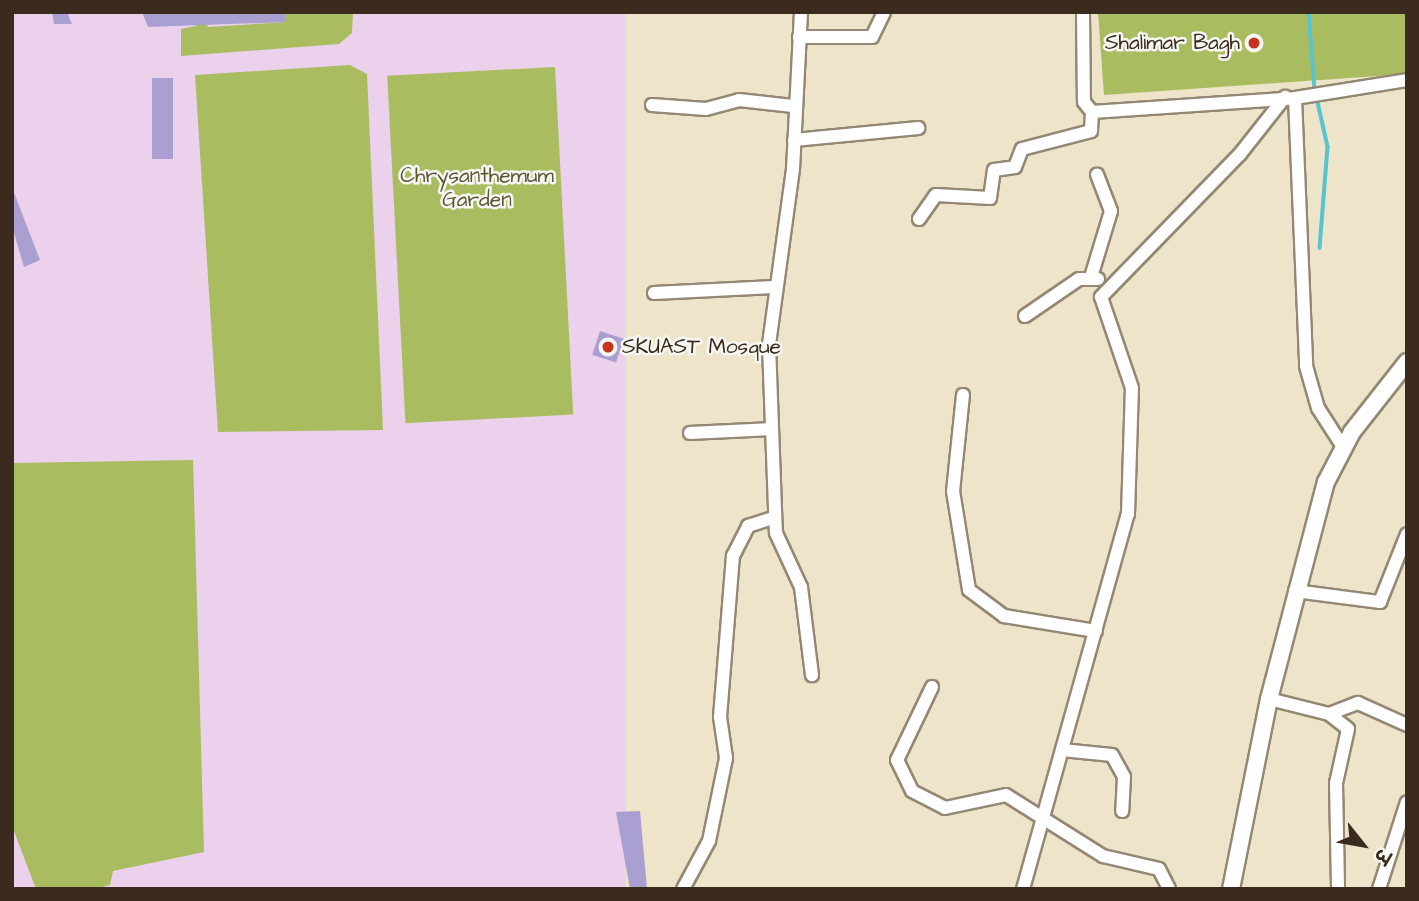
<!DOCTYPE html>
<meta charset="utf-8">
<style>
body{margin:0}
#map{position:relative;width:1419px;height:901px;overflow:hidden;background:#eee4c9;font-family:"Architects Daughter","Playpen Sans Deva",sans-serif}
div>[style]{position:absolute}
.built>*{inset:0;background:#ebd1eb;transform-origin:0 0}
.green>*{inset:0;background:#aabc60;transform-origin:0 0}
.stream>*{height:3.5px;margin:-1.75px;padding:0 1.75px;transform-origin:1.75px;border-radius:1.75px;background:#58c5ce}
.building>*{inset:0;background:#a99fd0;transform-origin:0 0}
.roads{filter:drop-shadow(2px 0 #948774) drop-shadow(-2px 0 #948774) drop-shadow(0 2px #948774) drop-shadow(0 -2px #948774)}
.minor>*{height:12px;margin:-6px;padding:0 6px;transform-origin:6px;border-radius:6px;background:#fff}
.major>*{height:16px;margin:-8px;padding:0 8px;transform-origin:8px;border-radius:8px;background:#fff}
.dots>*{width:19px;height:19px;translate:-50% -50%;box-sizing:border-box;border:4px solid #f6f6f2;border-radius:50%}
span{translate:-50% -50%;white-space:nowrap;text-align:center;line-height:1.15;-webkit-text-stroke:5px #f6f6f2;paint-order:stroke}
.poi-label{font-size:21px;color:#3b2a1e}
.right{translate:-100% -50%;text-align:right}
.left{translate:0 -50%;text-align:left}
.park-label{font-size:21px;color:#5c5632}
.frame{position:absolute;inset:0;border:14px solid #3b2a1e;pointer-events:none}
.north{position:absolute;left:1328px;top:810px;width:70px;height:70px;-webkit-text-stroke:5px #f6f6f2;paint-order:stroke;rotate:121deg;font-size:19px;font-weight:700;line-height:28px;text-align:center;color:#3b2a1e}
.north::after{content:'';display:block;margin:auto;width:24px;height:32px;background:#3b2a1e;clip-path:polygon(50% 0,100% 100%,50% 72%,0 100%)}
</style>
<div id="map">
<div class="built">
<i style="left:12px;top:12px;width:614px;height:877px"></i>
</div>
<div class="green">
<i style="clip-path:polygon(285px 12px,353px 12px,352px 33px,339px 44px,181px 56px,181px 29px,196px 26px,196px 17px,204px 15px,208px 27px,286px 22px)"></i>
<i style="clip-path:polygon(1098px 12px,1407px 12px,1407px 74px,1104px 95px)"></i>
<i style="clip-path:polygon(350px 65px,367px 74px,383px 430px,218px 432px,195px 75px)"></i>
<i style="left:555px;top:67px;width:348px;height:168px;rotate:87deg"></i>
<i style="clip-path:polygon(193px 460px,204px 852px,113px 871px,110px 885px,96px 889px,36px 889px,12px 826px,12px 463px)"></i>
</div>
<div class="stream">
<i style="left:1309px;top:12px;width:78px;rotate:85.6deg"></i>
<i style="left:1317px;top:98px;width:50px;rotate:77.3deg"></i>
<i style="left:1328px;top:147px;width:101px;rotate:94.5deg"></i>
</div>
<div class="building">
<i style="clip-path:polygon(52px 12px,67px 12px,72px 24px,54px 24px)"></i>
<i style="clip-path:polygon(142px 12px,285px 12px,286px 22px,148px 27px)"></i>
<i style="left:152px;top:78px;width:21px;height:81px"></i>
<i style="clip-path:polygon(13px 190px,40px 260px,24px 267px,12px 226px)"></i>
<i style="left:600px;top:331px;width:25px;height:25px;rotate:18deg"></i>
<i style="clip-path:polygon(640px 811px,647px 889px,630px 889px,616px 812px)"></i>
</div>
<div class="roads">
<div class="minor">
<i style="left:801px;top:12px;width:157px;rotate:92.9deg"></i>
<i style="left:793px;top:169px;width:178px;rotate:97.8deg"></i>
<i style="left:769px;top:345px;width:188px;rotate:87.9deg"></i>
<i style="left:776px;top:533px;width:60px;rotate:65.2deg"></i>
<i style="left:801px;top:587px;width:89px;rotate:82.9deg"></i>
<i style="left:1083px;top:12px;width:90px;rotate:89.4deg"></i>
<i style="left:1084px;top:102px;width:13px;rotate:51deg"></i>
<i style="left:1092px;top:112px;width:203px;rotate:-3.9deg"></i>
<i style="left:1295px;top:98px;width:113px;rotate:-9.1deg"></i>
<i style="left:799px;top:37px;width:73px"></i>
<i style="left:872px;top:37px;width:28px;rotate:-64deg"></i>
<i style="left:1295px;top:98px;width:268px;rotate:87.6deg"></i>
<i style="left:1306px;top:366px;width:44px;rotate:74.1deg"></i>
<i style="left:1318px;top:408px;width:46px;rotate:57.3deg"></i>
<i style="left:652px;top:105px;width:54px;rotate:4.2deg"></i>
<i style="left:706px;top:109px;width:34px;rotate:-15deg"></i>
<i style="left:739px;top:100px;width:54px;rotate:6.3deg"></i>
<i style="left:794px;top:140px;width:125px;rotate:-5.5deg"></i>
<i style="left:919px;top:219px;width:29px;rotate:-55deg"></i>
<i style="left:936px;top:195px;width:54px;rotate:3.2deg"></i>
<i style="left:990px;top:198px;width:28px;rotate:-82deg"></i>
<i style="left:994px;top:170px;width:21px;rotate:-8deg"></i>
<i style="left:1015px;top:167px;width:19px;rotate:-69deg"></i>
<i style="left:1022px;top:149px;width:71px;rotate:-14.6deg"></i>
<i style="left:1091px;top:131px;width:19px;rotate:-87deg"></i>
<i style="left:1091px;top:277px;width:69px;rotate:-73.1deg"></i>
<i style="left:1111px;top:211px;width:39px;rotate:-111deg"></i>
<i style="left:654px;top:293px;width:120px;rotate:-2.9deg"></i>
<i style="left:1025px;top:316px;width:65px;rotate:-34.4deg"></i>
<i style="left:1079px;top:279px;width:19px"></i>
<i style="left:963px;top:395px;width:97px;rotate:95.9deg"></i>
<i style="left:953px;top:491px;width:100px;rotate:80.8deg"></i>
<i style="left:969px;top:590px;width:44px;rotate:36.6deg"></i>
<i style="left:1004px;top:616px;width:93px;rotate:9.3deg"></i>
<i style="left:690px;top:433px;width:82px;rotate:-2.8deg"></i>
<i style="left:1295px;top:591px;width:86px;rotate:7.4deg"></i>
<i style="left:1380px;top:602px;width:73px;rotate:-68.3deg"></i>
<i style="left:932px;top:687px;width:81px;rotate:115.6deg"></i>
<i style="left:897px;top:760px;width:34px;rotate:64deg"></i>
<i style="left:912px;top:791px;width:37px;rotate:27deg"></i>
<i style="left:945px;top:808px;width:62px;rotate:-12deg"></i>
<i style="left:1006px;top:795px;width:115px;rotate:32.2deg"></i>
<i style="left:1103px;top:856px;width:57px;rotate:13.1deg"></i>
<i style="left:1159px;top:869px;width:22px;rotate:63deg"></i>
<i style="left:1269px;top:699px;width:62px;rotate:14deg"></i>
<i style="left:1329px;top:714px;width:24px;rotate:38deg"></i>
<i style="left:1348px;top:729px;width:55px;rotate:102.5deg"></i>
<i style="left:1336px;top:783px;width:106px;rotate:88.9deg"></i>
<i style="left:1329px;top:714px;width:31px;rotate:-21deg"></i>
<i style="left:1358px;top:703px;width:54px;rotate:24.2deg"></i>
<i style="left:1062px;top:750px;width:50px;rotate:5.7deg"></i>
<i style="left:1112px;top:755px;width:25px;rotate:61deg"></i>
<i style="left:1124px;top:777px;width:34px;rotate:93deg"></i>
<i style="left:683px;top:889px;width:55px;rotate:-61.6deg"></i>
<i style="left:709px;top:841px;width:85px;rotate:-78.4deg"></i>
<i style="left:726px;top:758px;width:41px;rotate:-98.3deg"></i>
<i style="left:720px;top:717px;width:162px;rotate:-85.4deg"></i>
<i style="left:733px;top:556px;width:34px;rotate:-63deg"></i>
<i style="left:748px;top:526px;width:28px;rotate:-18deg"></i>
<i style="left:1023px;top:889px;width:389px;rotate:-74.4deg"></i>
<i style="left:1128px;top:514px;width:126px;rotate:-88.2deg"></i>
<i style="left:1132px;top:388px;width:96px;rotate:-108.8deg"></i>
<i style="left:1101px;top:297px;width:199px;rotate:-45.8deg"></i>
<i style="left:1240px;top:154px;width:73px;rotate:-51.7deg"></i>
<i style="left:1379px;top:889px;width:91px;rotate:-72.2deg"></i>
</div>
<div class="major">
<i style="left:1231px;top:889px;width:194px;rotate:-78.7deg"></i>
<i style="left:1269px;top:699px;width:224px;rotate:-75.3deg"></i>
<i style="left:1326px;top:482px;width:56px;rotate:-62.5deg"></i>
<i style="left:1352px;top:432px;width:89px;rotate:-51.8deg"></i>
</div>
</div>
<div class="dots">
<i style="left:1254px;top:43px;background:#c8321e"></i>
<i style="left:608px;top:347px;background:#c8321e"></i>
</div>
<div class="poi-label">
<span class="right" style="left:1240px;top:43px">Shalimar Bagh</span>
<span class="left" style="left:622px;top:347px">SKUAST Mosque</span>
</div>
<div class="park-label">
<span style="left:477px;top:188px">Chrysanthemum<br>Garden</span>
</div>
<div class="frame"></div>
<div class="north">उ</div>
</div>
